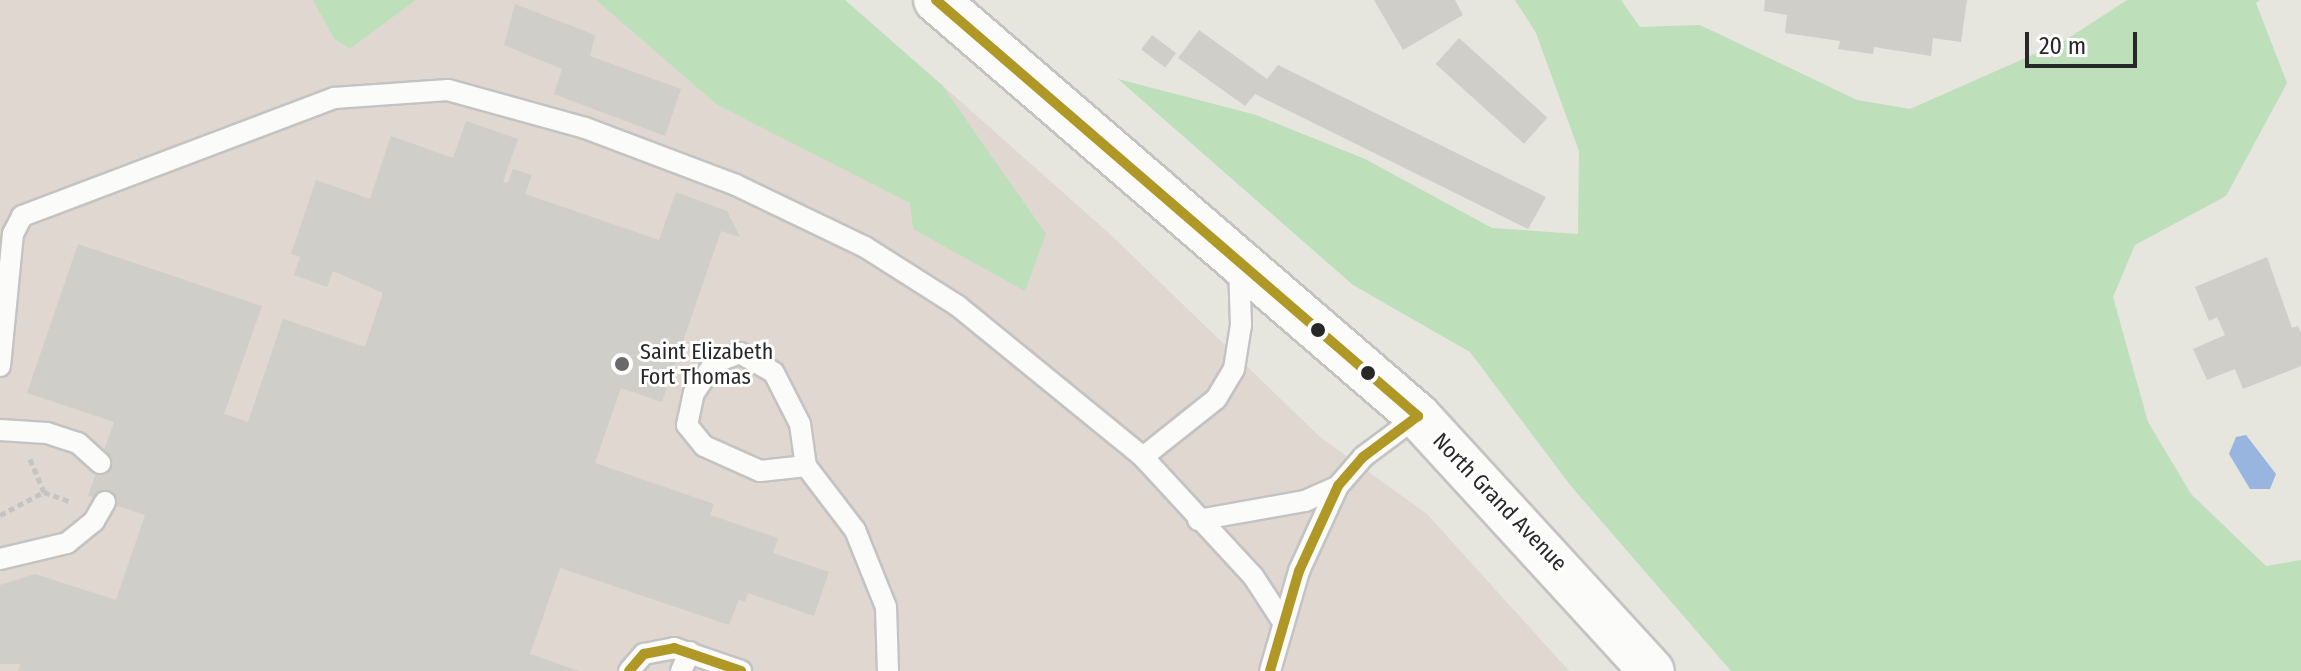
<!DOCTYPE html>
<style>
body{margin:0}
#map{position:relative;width:2301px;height:671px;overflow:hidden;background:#e6e5de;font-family:"Fira Sans Condensed",sans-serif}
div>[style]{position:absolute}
.medical>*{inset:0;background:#dfd7d0}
.green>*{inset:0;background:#bddfba}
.water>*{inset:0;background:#98b5e0}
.building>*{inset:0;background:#cfcec9;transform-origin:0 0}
.path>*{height:5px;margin-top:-2.5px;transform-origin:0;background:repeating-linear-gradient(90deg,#c4c4c3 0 6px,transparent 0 10px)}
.roads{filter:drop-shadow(2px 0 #c4c3c3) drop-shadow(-2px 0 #c4c3c3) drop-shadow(0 2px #c4c3c3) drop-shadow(0 -2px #c4c3c3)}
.lane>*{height:20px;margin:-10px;padding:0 10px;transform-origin:10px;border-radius:10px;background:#fbfbfa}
.secondary>*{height:44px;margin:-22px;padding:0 22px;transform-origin:22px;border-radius:22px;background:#fbfbfa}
.bus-1>*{height:10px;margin:-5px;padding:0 5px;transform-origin:5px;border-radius:5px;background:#b09827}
.dots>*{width:22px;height:22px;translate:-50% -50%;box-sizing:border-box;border:4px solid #fff;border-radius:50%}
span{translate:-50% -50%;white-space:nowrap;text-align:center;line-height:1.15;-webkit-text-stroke:6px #fff;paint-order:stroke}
.poi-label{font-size:22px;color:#282828}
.left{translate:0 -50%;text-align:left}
.street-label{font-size:22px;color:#282828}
.scale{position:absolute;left:2025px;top:32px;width:112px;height:36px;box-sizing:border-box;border:4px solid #282828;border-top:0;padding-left:10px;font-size:24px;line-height:28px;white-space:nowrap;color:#282828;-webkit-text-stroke:6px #fff;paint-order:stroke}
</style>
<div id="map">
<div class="medical">
<i style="clip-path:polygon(0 0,313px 0,334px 39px,350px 49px,416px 0,596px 0,717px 105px,911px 203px,913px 229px,1045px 234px,942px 85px,1112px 236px,1320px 437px,1427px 514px,1569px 671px,0 671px)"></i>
</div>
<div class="green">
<i style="clip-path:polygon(313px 0,416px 0,350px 49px,334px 39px)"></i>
<i style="clip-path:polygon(596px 0,845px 0,942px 85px,1046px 234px,1025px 291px,913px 229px,910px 203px,717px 105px)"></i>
<i style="clip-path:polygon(1515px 0,1621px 0,1640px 27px,1700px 25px,1857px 100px,1910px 109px,2064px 41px,2127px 0,2260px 0,2256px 3px,2287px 83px,2226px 196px,2135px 245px,2113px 297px,2148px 422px,2191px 494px,2266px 566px,2301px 560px,2301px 671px,1731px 671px,1571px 486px,1470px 352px,1353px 285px,1118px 79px,1256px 115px,1365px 159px,1492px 228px,1578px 234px,1579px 151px,1536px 33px)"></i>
</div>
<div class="water">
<i style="clip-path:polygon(2246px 435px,2276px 474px,2270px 489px,2250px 489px,2229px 454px,2236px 437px)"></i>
</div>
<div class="building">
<i style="clip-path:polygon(1374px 0,1455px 0,1463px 15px,1403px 50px)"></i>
<i style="clip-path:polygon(1765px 0,1967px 0,1961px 42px,1933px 38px,1931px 56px,1874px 47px,1873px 54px,1838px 49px,1840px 41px,1785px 33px,1787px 15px,1764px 11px)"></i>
<i style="clip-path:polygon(515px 4px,595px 35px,590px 56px,681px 89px,665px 136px,554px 94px,562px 69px,504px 45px)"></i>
<i style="clip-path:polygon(1199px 30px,1267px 79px,1278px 65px,1546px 197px,1528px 229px,1255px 94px,1245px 106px,1178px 58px)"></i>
<i style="left:1152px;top:35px;width:30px;height:18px;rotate:37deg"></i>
<i style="left:1459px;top:38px;width:119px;height:35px;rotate:42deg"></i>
<i style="clip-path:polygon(466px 121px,518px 139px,503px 182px,508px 183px,513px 169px,532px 175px,525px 194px,659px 240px,676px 192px,727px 211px,740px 237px,721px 231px,662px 402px,621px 388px,595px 463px,714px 504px,710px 515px,778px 538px,773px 553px,829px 572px,814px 616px,748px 593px,745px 602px,739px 599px,729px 625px,560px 568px,530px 654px,579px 671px,18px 671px,20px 664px,0 664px,0 585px,35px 574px,116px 600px,145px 515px,88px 496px,114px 422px,27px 393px,78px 244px,262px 306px,224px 414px,248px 422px,283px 319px,365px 347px,383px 293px,333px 271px,327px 287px,294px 275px,300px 257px,291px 254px,316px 180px,370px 199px,391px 136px,453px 158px)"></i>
<i style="clip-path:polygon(2267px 257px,2292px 328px,2298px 326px,2301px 333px,2301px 366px,2243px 389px,2235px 369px,2207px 380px,2193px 349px,2225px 335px,2217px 317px,2209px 321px,2195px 287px)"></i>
</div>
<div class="path">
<i style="left:30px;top:459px;width:36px;rotate:67deg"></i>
<i style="left:44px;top:492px;width:30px;rotate:20deg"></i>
<i style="left:0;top:515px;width:50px;rotate:-27.6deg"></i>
</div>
<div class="roads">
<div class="lane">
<i style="left:0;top:366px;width:133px;rotate:-84.4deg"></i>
<i style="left:13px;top:234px;width:20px;rotate:-63deg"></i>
<i style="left:22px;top:216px;width:334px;rotate:-20.7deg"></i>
<i style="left:334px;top:98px;width:114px;rotate:-4deg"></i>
<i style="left:448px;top:90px;width:142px;rotate:15.5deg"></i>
<i style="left:585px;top:128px;width:161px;rotate:20.7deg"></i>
<i style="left:736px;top:185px;width:143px;rotate:25.7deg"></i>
<i style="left:865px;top:247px;width:110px;rotate:32.4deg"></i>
<i style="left:958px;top:306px;width:239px;rotate:39.2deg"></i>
<i style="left:1143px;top:457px;width:162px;rotate:47.3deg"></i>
<i style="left:1253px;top:576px;width:51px;rotate:56.9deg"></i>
<i style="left:0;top:430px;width:47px;rotate:3.7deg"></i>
<i style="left:47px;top:433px;width:33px;rotate:18deg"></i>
<i style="left:78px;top:443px;width:30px;rotate:42deg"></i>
<i style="left:1143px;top:457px;width:93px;rotate:-38.5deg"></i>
<i style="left:1216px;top:399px;width:35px;rotate:-59deg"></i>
<i style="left:1234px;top:369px;width:45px;rotate:-81deg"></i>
<i style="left:1241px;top:325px;width:59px;rotate:-91.9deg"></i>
<i style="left:806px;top:466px;width:46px;rotate:173.8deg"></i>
<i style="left:760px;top:471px;width:61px;rotate:-155.9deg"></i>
<i style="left:704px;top:446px;width:27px;rotate:-129deg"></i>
<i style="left:687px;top:425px;width:33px;rotate:-78deg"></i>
<i style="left:694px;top:393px;width:36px;rotate:-56deg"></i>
<i style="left:714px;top:363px;width:28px;rotate:-21deg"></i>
<i style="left:740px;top:353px;width:39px;rotate:30deg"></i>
<i style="left:774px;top:373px;width:57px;rotate:63deg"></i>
<i style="left:800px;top:424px;width:42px;rotate:81.9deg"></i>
<i style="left:806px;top:466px;width:81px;rotate:52.6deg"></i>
<i style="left:855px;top:530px;width:83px;rotate:68.1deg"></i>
<i style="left:886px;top:607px;width:64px;rotate:88.2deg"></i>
<i style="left:1198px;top:520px;width:109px;rotate:-10.1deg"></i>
<i style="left:1305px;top:501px;width:36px;rotate:-24deg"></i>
<i style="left:0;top:559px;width:69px;rotate:-13.4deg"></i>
<i style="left:67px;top:543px;width:35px;rotate:-39deg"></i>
<i style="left:94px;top:521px;width:22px;rotate:-60deg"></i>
<i style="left:629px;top:671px;width:23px;rotate:-49deg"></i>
<i style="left:644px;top:654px;width:31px;rotate:-11deg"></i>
<i style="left:674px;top:648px;width:71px;rotate:18.9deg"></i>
<i style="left:681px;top:671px;width:21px;rotate:-65deg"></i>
<i style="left:1270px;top:671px;width:104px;rotate:-73.8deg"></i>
<i style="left:1299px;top:571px;width:94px;rotate:-65.4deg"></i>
<i style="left:1338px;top:486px;width:38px;rotate:-49deg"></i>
<i style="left:1363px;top:457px;width:69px;rotate:-36.7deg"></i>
</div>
<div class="secondary">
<i style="left:936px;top:0;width:637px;rotate:40.8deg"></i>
<i style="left:1418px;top:416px;width:346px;rotate:47.5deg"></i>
</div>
</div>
<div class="bus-1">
<i style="left:936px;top:0;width:637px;rotate:40.8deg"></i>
<i style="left:1418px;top:416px;width:69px;rotate:143.3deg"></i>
<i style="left:1363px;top:457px;width:38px;rotate:131deg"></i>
<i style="left:1338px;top:486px;width:94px;rotate:114.6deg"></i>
<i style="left:1299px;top:571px;width:104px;rotate:106.2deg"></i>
<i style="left:629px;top:671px;width:23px;rotate:-49deg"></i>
<i style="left:644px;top:654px;width:31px;rotate:-11deg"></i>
<i style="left:674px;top:648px;width:71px;rotate:18.9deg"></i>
</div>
<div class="dots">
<i style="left:1318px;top:330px;background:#282828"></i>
<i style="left:622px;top:364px;background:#6a6a68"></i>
<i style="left:1368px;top:373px;background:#282828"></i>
</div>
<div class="poi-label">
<span class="left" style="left:640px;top:364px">Saint Elizabeth<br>Fort Thomas</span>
</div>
<div class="street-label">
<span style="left:1500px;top:502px;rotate:46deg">North Grand Avenue</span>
</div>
<div class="scale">20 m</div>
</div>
